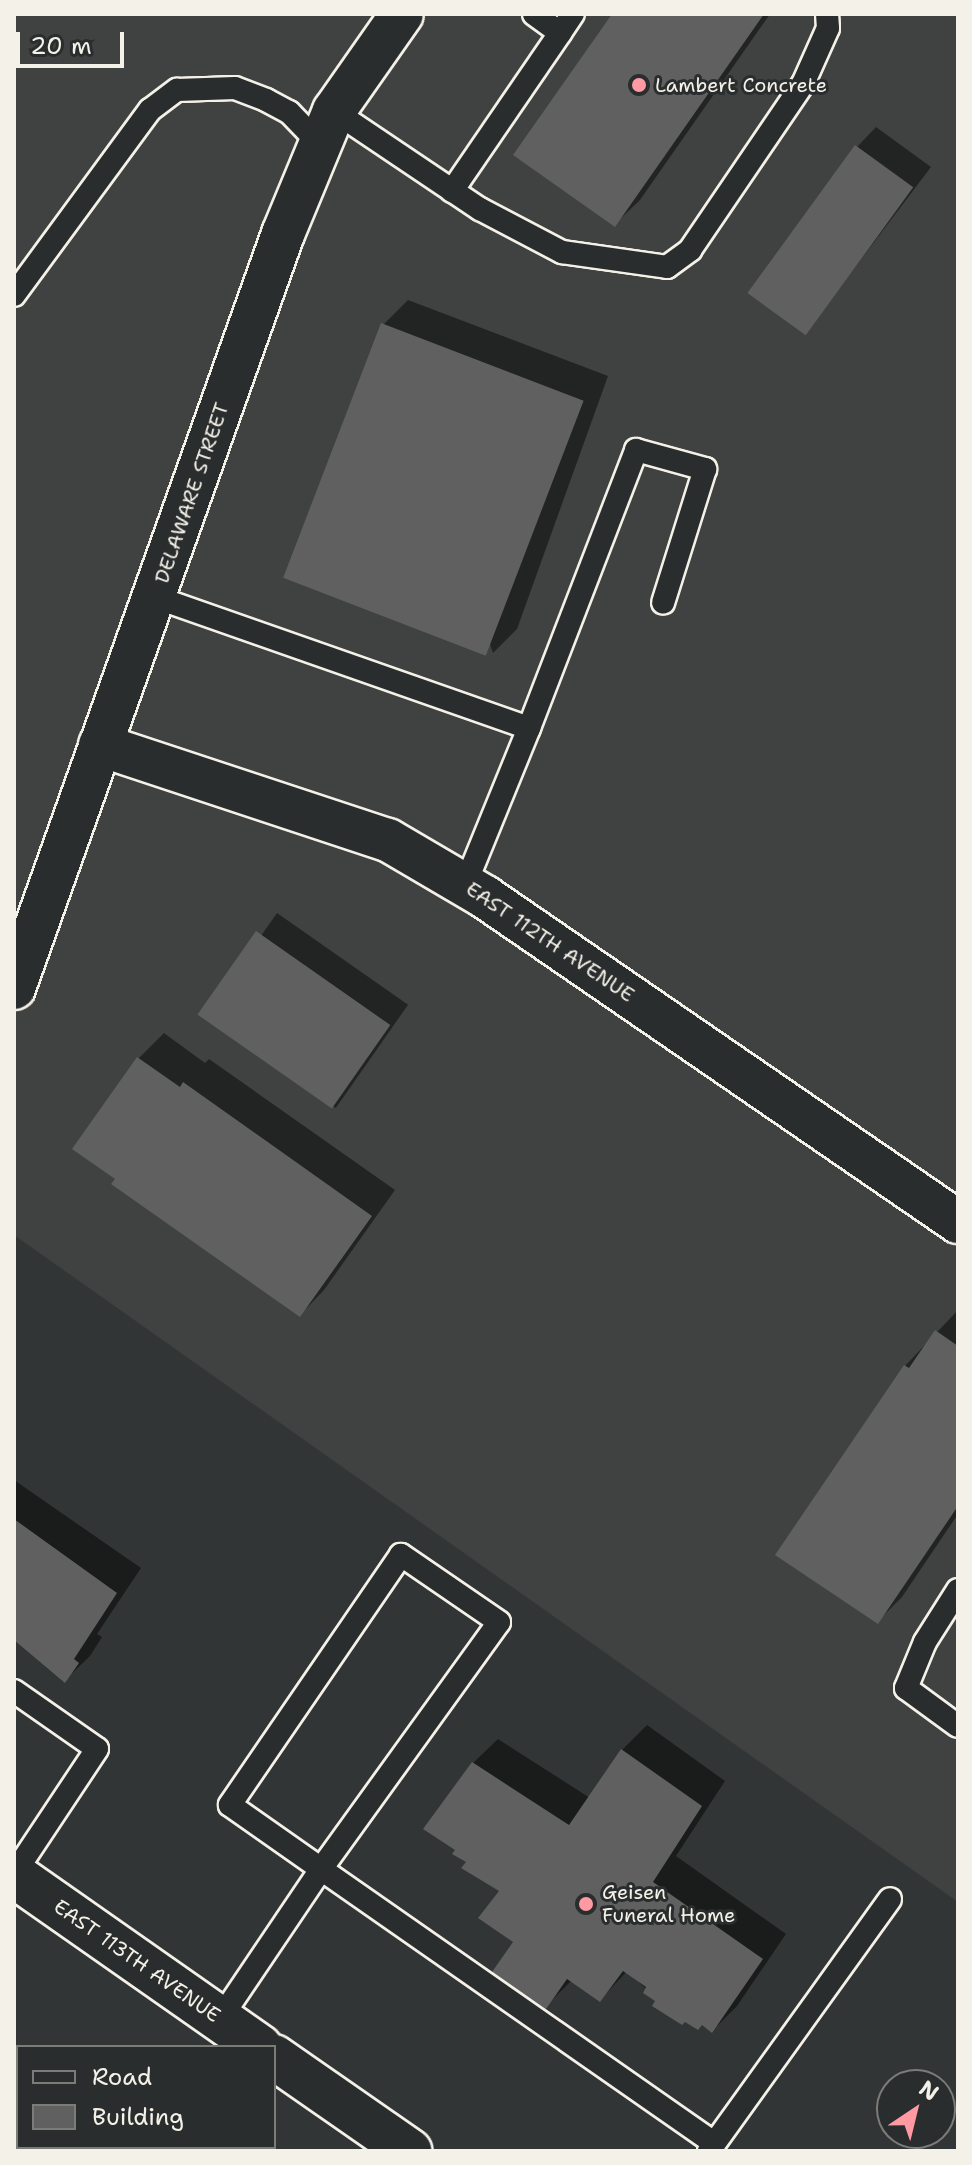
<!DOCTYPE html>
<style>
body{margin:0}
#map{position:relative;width:972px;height:2165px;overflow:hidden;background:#323535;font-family:"Shantell Sans",sans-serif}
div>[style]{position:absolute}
.built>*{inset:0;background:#404242}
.shadow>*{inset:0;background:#0007;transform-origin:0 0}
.building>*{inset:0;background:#5f605f;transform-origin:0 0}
.roads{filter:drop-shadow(2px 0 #f4f1e8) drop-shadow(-2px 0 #f4f1e8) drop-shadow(0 2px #f4f1e8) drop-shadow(0 -2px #f4f1e8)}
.lane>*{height:22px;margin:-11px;padding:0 11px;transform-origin:11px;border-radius:11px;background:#2a2d2e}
.street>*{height:42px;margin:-21px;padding:0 21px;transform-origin:21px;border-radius:21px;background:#2a2d2e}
.secondary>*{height:44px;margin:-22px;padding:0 22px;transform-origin:22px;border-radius:22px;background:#2a2d2e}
.dots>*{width:22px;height:22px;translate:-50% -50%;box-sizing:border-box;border:4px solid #2a2d2e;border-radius:50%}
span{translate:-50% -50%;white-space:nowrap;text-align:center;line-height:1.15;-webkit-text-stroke:6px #2a2d2e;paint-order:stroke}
.poi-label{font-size:20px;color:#f4f1e8}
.left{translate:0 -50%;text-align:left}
.street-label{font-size:20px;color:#f4f1e8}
.frame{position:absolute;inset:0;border:16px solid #f4f1e8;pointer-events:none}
.legend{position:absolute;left:16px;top:2045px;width:260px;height:104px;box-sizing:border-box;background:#2a2d2e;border:2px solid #7b7b78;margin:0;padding:10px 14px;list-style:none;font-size:24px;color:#f4f1e8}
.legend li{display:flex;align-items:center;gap:16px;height:40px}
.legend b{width:40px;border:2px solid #7b7b78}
.north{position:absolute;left:876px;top:2069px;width:80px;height:80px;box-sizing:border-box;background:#2a2d2e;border:2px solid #7b7b78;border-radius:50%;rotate:35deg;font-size:22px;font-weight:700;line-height:32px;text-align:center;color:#f4f1e8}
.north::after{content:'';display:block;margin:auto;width:28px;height:36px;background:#ff9aa2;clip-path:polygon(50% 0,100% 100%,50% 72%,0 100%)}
.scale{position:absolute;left:16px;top:32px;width:108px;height:36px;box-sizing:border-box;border:4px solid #f4f1e8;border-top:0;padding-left:10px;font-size:24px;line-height:28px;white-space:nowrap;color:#f4f1e8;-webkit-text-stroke:6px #2a2d2e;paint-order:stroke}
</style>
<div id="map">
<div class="built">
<i style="clip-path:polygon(14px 14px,958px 14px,958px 1902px,14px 1235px)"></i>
</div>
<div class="shadow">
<i style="clip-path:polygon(614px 14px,770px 14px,640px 200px,615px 224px)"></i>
<i style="clip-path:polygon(876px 127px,931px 167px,806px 332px,857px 147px)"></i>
<i style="clip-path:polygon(408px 300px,608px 376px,517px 629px,493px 653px,383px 325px)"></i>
<i style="left:277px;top:913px;width:160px;height:126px;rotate:35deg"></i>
<i style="clip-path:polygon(164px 1033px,205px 1063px,209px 1059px,395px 1190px,324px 1290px,300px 1315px,75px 1149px,139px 1058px)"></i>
<i style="clip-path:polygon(958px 1310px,958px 1514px,902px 1597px,877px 1622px,905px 1366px)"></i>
<i style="clip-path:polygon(14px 1480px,141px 1568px,97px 1634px,102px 1637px,90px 1656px,65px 1680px,14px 1637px)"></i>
<i style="clip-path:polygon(647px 1725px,725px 1781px,676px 1856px,786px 1934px,737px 2006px,712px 2031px,658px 2000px,627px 1971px,600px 2000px,572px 1980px,546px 2006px,516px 1941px,502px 1890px,469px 1861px,473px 1763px,498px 1739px,590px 1798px,622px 1750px)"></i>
<i style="clip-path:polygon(18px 2087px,18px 2147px,69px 2147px,67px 2151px,14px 2151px)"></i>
</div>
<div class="building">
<i style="clip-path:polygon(612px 14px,764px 14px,615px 227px,513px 155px)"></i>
<i style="left:855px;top:145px;width:72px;height:183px;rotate:36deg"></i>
<i style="left:381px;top:323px;width:217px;height:273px;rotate:21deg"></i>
<i style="left:256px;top:931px;width:164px;height:102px;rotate:35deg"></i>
<i style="clip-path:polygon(137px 1057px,180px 1087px,183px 1082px,372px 1216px,300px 1317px,111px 1184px,115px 1179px,72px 1149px)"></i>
<i style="clip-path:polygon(935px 1330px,958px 1346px,958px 1506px,878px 1624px,775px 1555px,904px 1365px,909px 1368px)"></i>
<i style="clip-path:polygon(14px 1519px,117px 1593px,74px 1659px,79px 1663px,65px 1683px,14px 1640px)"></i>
<i style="clip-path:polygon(621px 1749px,702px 1806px,653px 1882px,763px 1959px,712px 2033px,702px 2025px,698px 2030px,685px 2022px,682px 2025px,652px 2006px,655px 2001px,643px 1993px,646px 1987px,623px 1971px,600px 2002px,567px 1979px,546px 2009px,492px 1972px,513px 1942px,478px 1918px,499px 1891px,461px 1868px,466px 1862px,452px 1854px,455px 1850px,423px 1829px,472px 1762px,569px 1825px)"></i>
<i style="clip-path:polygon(14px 2100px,18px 2147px,66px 2147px,63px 2151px,14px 2151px)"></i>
</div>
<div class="roads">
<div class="lane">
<i style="left:534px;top:14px;width:32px;rotate:36deg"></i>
<i style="left:560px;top:33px;width:23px;rotate:-56deg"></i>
<i style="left:334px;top:111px;width:176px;rotate:33.9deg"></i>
<i style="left:480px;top:209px;width:93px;rotate:27.7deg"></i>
<i style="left:562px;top:252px;width:106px;rotate:8.1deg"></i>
<i style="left:667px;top:267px;width:29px;rotate:-36deg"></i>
<i style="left:690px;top:250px;width:201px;rotate:-55.8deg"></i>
<i style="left:803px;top:84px;width:61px;rotate:-65.9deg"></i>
<i style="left:828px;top:28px;width:14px;rotate:-94deg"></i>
<i style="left:452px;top:191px;width:191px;rotate:-55.6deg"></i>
<i style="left:14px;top:295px;width:230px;rotate:-53.7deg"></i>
<i style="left:150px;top:110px;width:34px;rotate:-37deg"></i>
<i style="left:177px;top:90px;width:58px;rotate:-2deg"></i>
<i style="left:235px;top:88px;width:33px;rotate:21deg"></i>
<i style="left:266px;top:100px;width:26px;rotate:28deg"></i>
<i style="left:289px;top:112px;width:32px;rotate:46deg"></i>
<i style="left:311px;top:135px;width:20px;rotate:79deg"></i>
<i style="left:155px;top:597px;width:396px;rotate:19.3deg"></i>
<i style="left:529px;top:728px;width:298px;rotate:-68.9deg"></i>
<i style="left:636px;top:450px;width:72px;rotate:15.4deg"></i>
<i style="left:705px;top:469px;width:140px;rotate:107.4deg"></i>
<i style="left:465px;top:885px;width:170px;rotate:-67.8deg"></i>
<i style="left:958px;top:1590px;width:62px;rotate:122.4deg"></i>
<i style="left:925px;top:1642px;width:50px;rotate:112.4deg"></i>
<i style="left:906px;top:1688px;width:64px;rotate:36.2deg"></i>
<i style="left:14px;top:1691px;width:101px;rotate:34.9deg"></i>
<i style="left:97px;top:1749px;width:150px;rotate:123.6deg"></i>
<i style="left:220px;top:2019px;width:181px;rotate:-56deg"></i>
<i style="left:321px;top:1869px;width:304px;rotate:-54.2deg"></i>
<i style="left:499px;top:1622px;width:119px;rotate:-145.6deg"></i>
<i style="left:401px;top:1555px;width:303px;rotate:124.4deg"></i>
<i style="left:230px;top:1805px;width:111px;rotate:35.1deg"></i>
<i style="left:321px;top:1869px;width:479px;rotate:34.9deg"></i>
<i style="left:709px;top:2151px;width:310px;rotate:-54.3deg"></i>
</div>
<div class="street">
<i style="left:100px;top:745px;width:303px;rotate:18.3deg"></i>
<i style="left:388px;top:840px;width:113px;rotate:30.4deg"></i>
<i style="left:485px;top:897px;width:574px;rotate:34.49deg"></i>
<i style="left:14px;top:988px;width:801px;rotate:-70.37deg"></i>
<i style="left:283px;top:234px;width:133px;rotate:-67.5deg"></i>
<i style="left:334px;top:111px;width:118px;rotate:-55deg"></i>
</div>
<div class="secondary">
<i style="left:14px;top:1875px;width:300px;rotate:35deg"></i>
<i style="left:274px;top:2057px;width:165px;rotate:34.8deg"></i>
</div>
</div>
<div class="dots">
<i style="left:639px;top:85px;background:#ff9aa2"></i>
<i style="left:586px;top:1904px;background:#ff9aa2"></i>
</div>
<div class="poi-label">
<span class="left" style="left:655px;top:85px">Lambert Concrete</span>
<span class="left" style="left:602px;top:1904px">Geisen<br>Funeral Home</span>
</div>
<div class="street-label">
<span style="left:192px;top:493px;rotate:-71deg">DELAWARE STREET</span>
<span style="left:550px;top:942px;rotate:34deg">EAST 112TH AVENUE</span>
<span style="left:137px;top:1961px;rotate:35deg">EAST 113TH AVENUE</span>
</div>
<div class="frame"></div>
<ul class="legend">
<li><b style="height:10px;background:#2a2d2e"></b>Road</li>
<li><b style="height:22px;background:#5f605f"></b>Building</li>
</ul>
<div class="north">N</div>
<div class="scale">20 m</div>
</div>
